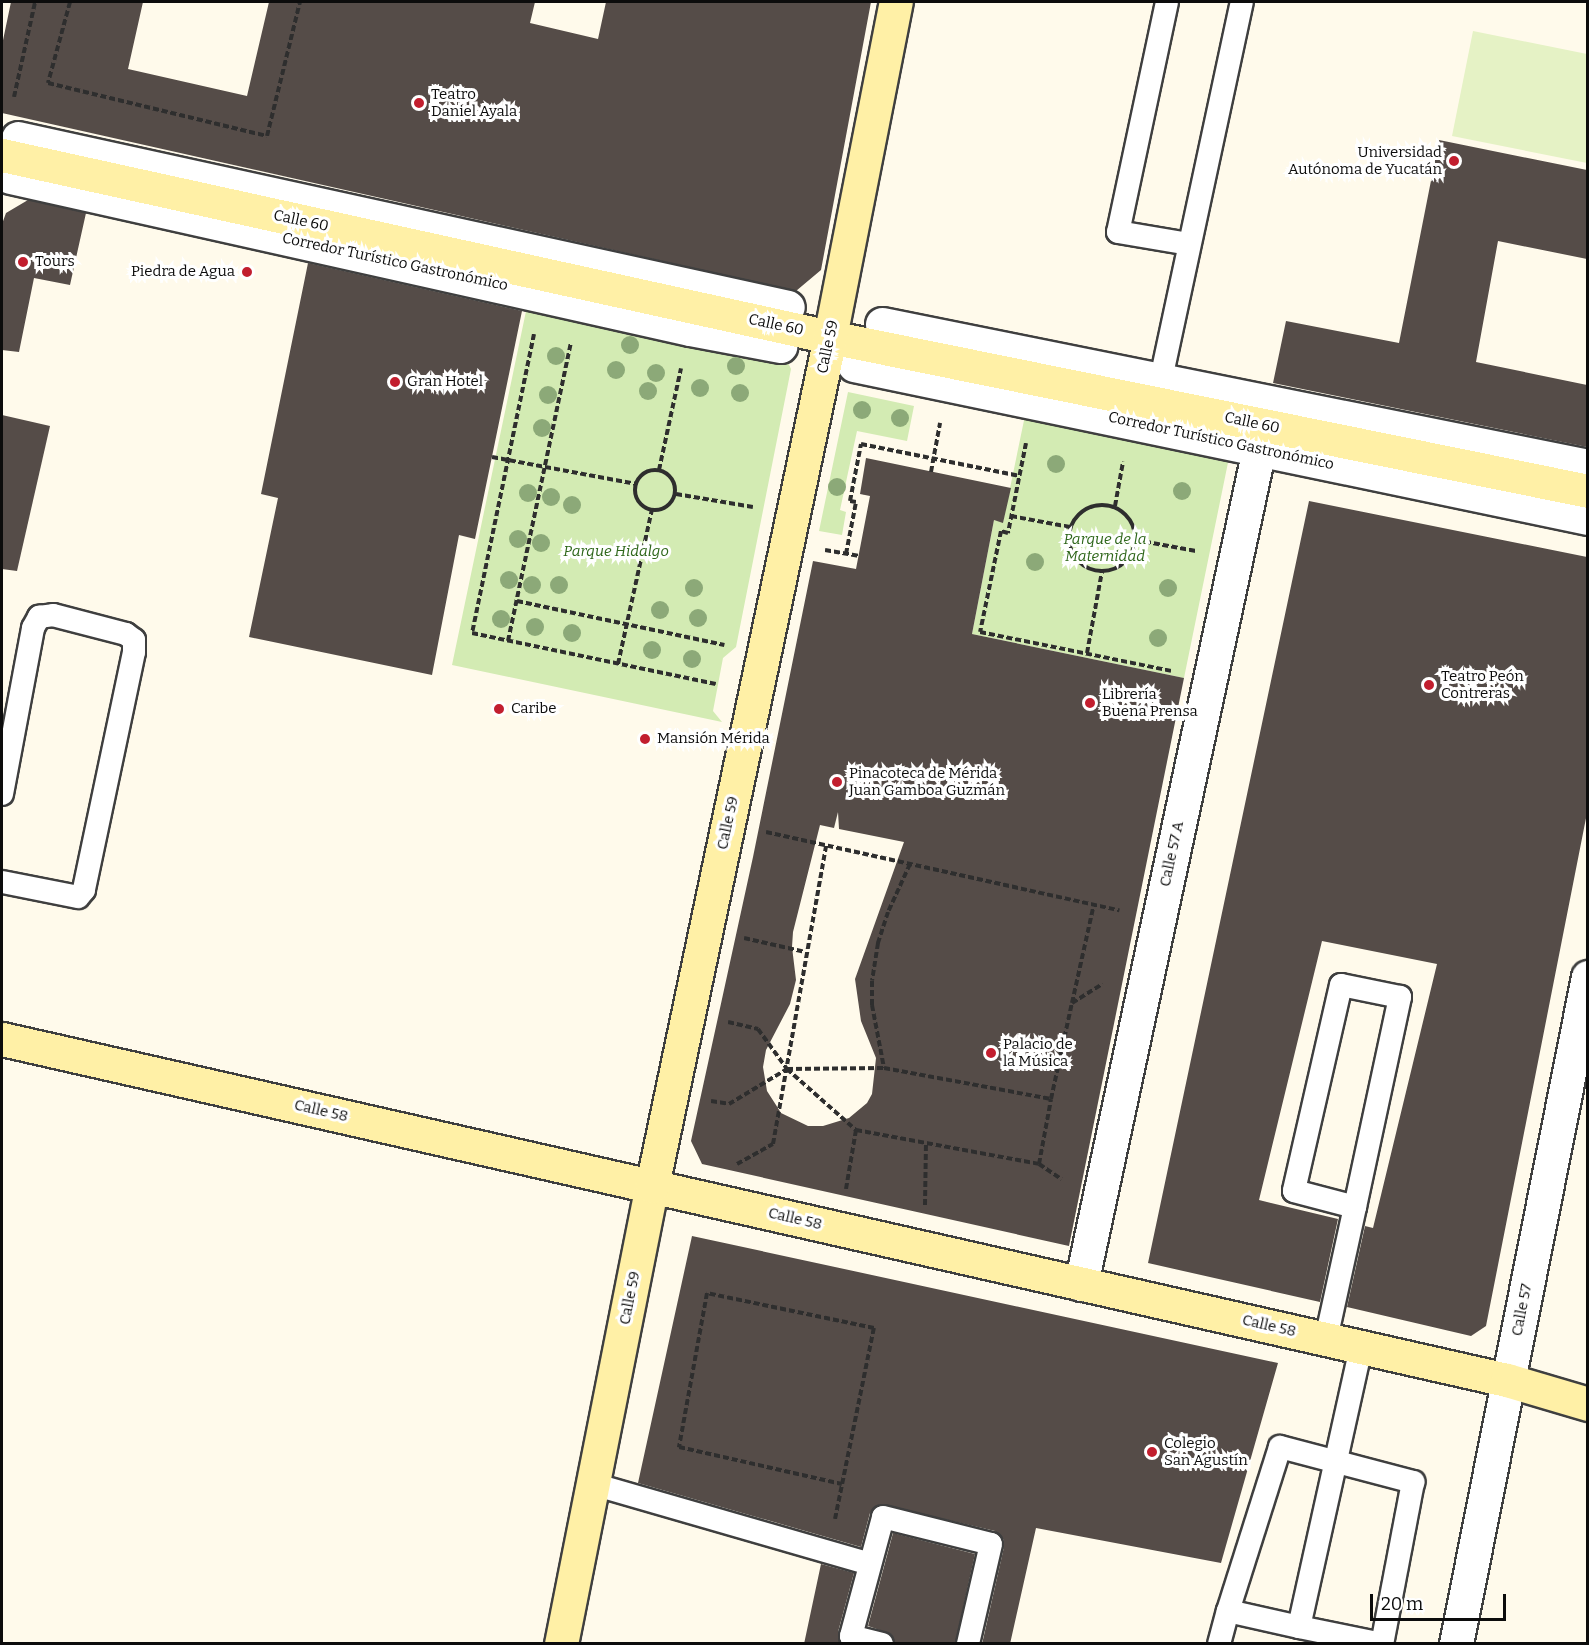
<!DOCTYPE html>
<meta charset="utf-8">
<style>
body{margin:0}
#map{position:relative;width:1589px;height:1645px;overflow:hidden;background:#fffaeb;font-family:Bitter,serif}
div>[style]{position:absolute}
.green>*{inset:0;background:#d3ebb3}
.pitch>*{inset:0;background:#e5f2c5}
.building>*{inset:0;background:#554c48}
.path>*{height:4px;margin-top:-2px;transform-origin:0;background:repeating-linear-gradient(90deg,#2e2e2e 0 6px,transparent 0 9px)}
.path>.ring{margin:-2px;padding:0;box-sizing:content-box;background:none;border:4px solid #2e2e2e;border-radius:50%}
.roads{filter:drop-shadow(2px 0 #3f3f3f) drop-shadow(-2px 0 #3f3f3f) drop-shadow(0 2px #3f3f3f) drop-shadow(0 -2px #3f3f3f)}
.service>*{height:22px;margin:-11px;padding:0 11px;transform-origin:11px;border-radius:11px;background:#fff}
.pedestrian>*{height:33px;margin:-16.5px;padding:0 16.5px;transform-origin:16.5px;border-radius:16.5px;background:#fff}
.tertiary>*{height:33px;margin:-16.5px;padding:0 16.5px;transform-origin:16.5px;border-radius:16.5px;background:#fff}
.secondary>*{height:33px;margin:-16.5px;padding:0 16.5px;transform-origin:16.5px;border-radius:16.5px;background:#fff0a6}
.trees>*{width:18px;height:18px;margin:-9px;border-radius:50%;background:#8ca978}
.dots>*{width:16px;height:16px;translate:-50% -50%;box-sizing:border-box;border:3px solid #fff;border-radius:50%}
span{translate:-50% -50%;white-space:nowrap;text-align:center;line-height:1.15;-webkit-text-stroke:6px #fff;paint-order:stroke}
.poi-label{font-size:15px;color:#0c0c0c}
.left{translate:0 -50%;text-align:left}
.right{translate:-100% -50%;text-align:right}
.street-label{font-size:15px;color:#0c0c0c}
.park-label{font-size:15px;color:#2e661a;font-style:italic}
.frame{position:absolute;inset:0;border:3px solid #0c0c0c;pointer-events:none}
.scale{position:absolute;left:1370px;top:1594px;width:136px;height:27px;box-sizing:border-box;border:3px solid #0c0c0c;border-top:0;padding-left:8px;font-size:18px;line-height:21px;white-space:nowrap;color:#0c0c0c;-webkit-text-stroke:4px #fff;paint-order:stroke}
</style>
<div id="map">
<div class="green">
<i style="clip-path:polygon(530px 292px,780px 346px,791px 369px,736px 647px,723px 658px,713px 711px,722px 722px,452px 665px)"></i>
<i style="clip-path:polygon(848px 392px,914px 406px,907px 441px,857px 431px,840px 510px,846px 512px,842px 535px,819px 531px)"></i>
<i style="clip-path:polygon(1028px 401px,1232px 443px,1184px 678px,972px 634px,994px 520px,1003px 522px)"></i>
</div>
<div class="pitch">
<i style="clip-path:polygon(1473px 31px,1587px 54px,1587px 163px,1452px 136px)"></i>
</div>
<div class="building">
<i style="clip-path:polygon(11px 2px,143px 2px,128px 69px,247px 96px,269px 2px,535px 2px,530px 23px,598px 39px,606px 2px,871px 2px,821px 270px,796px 291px,2px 113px,2px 45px)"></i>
<i style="clip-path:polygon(1439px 140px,1587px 170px,1587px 259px,1498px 241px,1476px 362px,1587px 385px,1587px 447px,1273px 383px,1286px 321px,1399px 343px)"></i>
<i style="clip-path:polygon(28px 200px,86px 213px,70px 285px,34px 278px,19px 352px,2px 350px,2px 224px,6px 213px)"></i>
<i style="clip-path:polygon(308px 263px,522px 311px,475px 539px,459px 535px,432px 675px,249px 637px,278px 498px,261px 494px)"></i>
<i style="clip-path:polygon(2px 415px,50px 426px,17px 571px,2px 569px)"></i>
<i style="clip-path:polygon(evenodd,866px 458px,1011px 488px,1003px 523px,994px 520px,972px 634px,1184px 678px,1069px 1246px,702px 1164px,691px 1141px,753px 857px,813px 561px,856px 569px,870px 496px,860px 494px,866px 458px,838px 812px,839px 829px,904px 842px,855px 979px,861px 1021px,876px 1058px,872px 1094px,867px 1103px,849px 1118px,823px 1126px,808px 1126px,781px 1113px,776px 1105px,767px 1091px,763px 1067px,766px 1050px,790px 1004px,796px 980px,792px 947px,793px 932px,820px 825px,834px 828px,838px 812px)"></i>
<i style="clip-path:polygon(1309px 501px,1587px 557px,1587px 813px,1486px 1326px,1471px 1336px,1347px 1307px,1365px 1226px,1373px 1228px,1437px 964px,1322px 941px,1259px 1200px,1338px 1219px,1320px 1302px,1148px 1263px)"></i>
<i style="clip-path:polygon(692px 1236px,1278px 1363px,1221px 1563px,1036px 1528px,1010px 1644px,982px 1644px,1004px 1547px,1004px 1540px,995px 1531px,880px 1504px,870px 1513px,861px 1547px,638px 1483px)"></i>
<i style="clip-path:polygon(893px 1533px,975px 1554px,955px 1644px,895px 1644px,891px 1634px,868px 1626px)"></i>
<i style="clip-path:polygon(821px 1564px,854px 1573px,838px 1632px,840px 1644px,804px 1644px)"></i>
</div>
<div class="path">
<i style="left:70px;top:2px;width:84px;rotate:105.2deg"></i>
<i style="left:48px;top:83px;width:225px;rotate:13.6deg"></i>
<i style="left:267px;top:136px;width:138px;rotate:-76.2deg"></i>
<i style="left:14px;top:97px;width:97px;rotate:-77.5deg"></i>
<i style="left:534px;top:334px;width:305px;rotate:101.7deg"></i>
<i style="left:472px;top:633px;width:249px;rotate:11.8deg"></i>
<i style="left:1026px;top:443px;width:92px;rotate:101.3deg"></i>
<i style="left:1008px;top:533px;width:7px;rotate:-164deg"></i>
<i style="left:1001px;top:531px;width:103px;rotate:101.7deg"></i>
<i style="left:980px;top:632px;width:195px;rotate:11.5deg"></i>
<i style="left:492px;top:457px;width:147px;rotate:10.6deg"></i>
<i class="ring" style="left:635px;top:470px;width:36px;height:36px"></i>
<i style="left:659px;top:470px;width:104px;rotate:-77.8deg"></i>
<i style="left:931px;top:472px;width:50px;rotate:-79.6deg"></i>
<i style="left:676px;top:494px;width:78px;rotate:9.6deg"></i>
<i class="ring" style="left:1069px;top:505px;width:62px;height:62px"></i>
<i style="left:1115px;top:506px;width:45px;rotate:-79.7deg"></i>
<i style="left:1011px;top:516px;width:60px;rotate:10.6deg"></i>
<i style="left:1136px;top:540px;width:61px;rotate:10.4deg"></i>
<i style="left:825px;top:550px;width:35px;rotate:10deg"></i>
<i style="left:846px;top:554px;width:53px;rotate:-79.1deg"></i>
<i style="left:856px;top:502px;width:6px;rotate:-171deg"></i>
<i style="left:850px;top:501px;width:58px;rotate:-79.1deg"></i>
<i style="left:861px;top:444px;width:161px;rotate:11.4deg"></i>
<i style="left:517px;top:601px;width:212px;rotate:12deg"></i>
<i style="left:508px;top:641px;width:305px;rotate:-78.1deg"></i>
<i style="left:1087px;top:653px;width:83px;rotate:-79.6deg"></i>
<i style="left:618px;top:664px;width:158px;rotate:-77.6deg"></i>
<i style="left:766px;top:832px;width:362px;rotate:12.5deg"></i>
<i style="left:910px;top:864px;width:53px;rotate:114.6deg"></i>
<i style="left:888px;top:912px;width:33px;rotate:108deg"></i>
<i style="left:878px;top:943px;width:38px;rotate:99deg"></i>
<i style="left:872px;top:981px;width:24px;rotate:90deg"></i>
<i style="left:872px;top:1005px;width:64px;rotate:79.2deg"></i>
<i style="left:884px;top:1068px;width:170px;rotate:10.5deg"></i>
<i style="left:1051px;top:1099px;width:98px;rotate:-77.7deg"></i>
<i style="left:1072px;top:1003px;width:36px;rotate:-32deg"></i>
<i style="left:744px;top:938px;width:63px;rotate:12.9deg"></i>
<i style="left:1072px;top:1003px;width:101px;rotate:-77.5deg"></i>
<i style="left:728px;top:1022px;width:31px;rotate:13deg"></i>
<i style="left:758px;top:1029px;width:49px;rotate:54.1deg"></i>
<i style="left:787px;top:1069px;width:92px;rotate:41.5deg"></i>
<i style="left:856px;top:1130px;width:186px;rotate:10.5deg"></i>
<i style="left:1039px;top:1164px;width:27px;rotate:34deg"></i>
<i style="left:711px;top:1101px;width:18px;rotate:9deg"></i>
<i style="left:729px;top:1104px;width:68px;rotate:-31.1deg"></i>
<i style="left:787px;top:1069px;width:97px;rotate:-0.6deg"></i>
<i style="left:737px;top:1164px;width:41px;rotate:-29.1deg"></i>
<i style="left:773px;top:1144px;width:304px;rotate:-79.9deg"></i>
<i style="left:1039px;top:1164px;width:66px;rotate:-79.5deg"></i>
<i style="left:846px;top:1189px;width:60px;rotate:-80.4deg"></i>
<i style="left:925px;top:1205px;width:62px;rotate:-89.1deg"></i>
<i style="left:835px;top:1519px;width:195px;rotate:-78.5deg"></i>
<i style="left:874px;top:1328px;width:171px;rotate:-168.2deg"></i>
<i style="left:707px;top:1293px;width:157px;rotate:100.3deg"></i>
<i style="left:679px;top:1447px;width:167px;rotate:12.8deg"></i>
</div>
<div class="roads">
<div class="service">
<i style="left:1167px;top:2px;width:235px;rotate:102deg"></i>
<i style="left:1118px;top:232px;width:72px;rotate:9.6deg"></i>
<i style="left:1158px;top:393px;width:400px;rotate:-77.9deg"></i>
<i style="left:2px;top:794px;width:169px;rotate:-79.4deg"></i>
<i style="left:33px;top:628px;width:13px;rotate:-61deg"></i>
<i style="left:39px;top:617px;width:14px;rotate:-8deg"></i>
<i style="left:53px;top:615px;width:75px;rotate:14.6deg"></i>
<i style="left:126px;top:634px;width:10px;rotate:37deg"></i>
<i style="left:134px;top:640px;width:12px;rotate:90deg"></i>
<i style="left:134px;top:652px;width:243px;rotate:101.9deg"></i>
<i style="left:84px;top:890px;width:9px;rotate:131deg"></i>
<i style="left:78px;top:897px;width:77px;rotate:-168.8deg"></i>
<i style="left:1326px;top:1339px;width:135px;rotate:-77.6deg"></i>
<i style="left:1355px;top:1207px;width:215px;rotate:-77.9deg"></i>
<i style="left:1400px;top:997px;width:60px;rotate:-168.5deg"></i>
<i style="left:1341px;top:985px;width:211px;rotate:102.9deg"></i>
<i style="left:1294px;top:1191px;width:63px;rotate:14.7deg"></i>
<i style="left:593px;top:1484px;width:288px;rotate:16.1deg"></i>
<i style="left:1228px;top:1611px;width:172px;rotate:-72.4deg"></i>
<i style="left:1280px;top:1447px;width:138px;rotate:14.7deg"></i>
<i style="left:1413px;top:1482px;width:165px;rotate:100.8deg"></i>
<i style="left:1299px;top:1627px;width:85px;rotate:11.6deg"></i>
<i style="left:882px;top:1644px;width:32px;rotate:-166deg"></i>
<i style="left:851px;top:1636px;width:123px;rotate:-74.9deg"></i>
<i style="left:883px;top:1517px;width:111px;rotate:14deg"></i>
<i style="left:991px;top:1544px;width:103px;rotate:103deg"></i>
<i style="left:1219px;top:1644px;width:34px;rotate:-75deg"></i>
<i style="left:1228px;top:1611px;width:73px;rotate:12.7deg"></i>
<i style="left:1299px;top:1627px;width:286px;rotate:-77.5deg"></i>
</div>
<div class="pedestrian">
<i style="left:18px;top:138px;width:788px;rotate:12.38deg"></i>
<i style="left:10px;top:177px;width:697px;rotate:12.6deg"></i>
<i style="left:690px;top:329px;width:92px;rotate:10.7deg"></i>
<i style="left:882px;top:324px;width:720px;rotate:11.37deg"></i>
<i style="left:854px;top:365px;width:750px;rotate:11.77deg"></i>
<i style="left:1081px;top:1284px;width:878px;rotate:-77.97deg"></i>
</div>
<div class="tertiary">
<i style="left:1456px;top:1644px;width:680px;rotate:-78.81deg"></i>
</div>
<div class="secondary">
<i style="left:2px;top:155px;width:848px;rotate:12.4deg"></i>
<i style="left:830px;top:337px;width:773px;rotate:11.48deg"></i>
<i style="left:2px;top:1039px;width:1543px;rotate:12.77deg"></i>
<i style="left:1507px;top:1380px;width:84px;rotate:16.5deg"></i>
<i style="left:561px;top:1644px;width:467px;rotate:-78.8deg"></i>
<i style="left:652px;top:1186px;width:867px;rotate:-78.16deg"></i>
<i style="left:830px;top:337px;width:341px;rotate:-78.9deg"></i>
</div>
</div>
<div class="trees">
<i style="left:630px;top:345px"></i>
<i style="left:556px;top:356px"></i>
<i style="left:736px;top:366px"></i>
<i style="left:616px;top:370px"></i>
<i style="left:656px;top:373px"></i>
<i style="left:700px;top:388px"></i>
<i style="left:648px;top:391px"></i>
<i style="left:740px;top:393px"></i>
<i style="left:548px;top:395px"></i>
<i style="left:862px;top:410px"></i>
<i style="left:900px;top:418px"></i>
<i style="left:542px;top:428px"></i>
<i style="left:1056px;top:464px"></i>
<i style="left:837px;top:487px"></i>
<i style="left:1182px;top:491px"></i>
<i style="left:528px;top:493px"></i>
<i style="left:551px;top:497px"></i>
<i style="left:572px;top:505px"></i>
<i style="left:518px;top:539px"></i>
<i style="left:541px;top:543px"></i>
<i style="left:1035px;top:562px"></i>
<i style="left:509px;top:580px"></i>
<i style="left:532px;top:585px"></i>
<i style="left:559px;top:585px"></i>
<i style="left:694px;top:588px"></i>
<i style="left:1168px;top:588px"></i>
<i style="left:660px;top:610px"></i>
<i style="left:698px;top:618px"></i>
<i style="left:501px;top:619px"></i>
<i style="left:535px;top:627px"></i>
<i style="left:572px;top:633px"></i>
<i style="left:1158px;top:638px"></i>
<i style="left:652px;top:650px"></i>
<i style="left:692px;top:659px"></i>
</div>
<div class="dots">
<i style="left:419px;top:103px;background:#c21e2e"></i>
<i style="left:1454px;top:161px;background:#c21e2e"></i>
<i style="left:23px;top:262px;background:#c21e2e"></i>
<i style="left:247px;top:272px;background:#c21e2e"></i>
<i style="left:395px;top:382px;background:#c21e2e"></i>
<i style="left:1429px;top:685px;background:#c21e2e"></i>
<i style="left:1090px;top:703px;background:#c21e2e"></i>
<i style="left:499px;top:709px;background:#c21e2e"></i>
<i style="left:645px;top:739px;background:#c21e2e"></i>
<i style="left:837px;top:782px;background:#c21e2e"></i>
<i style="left:991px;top:1053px;background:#c21e2e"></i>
<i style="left:1152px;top:1452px;background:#c21e2e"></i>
</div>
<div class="poi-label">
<span class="left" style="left:431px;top:103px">Teatro<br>Daniel Ayala</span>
<span class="right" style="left:1442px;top:161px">Universidad<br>Autónoma de Yucatán</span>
<span class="left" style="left:35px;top:262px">Tours</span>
<span class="right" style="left:235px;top:272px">Piedra de Agua</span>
<span class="left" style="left:407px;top:382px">Gran Hotel</span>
<span class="left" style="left:1441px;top:685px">Teatro Peón<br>Contreras</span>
<span class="left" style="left:1102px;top:703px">Librería<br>Buena Prensa</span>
<span class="left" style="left:511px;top:709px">Caribe</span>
<span class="left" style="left:657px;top:739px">Mansión Mérida</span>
<span class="left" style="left:849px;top:782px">Pinacoteca de Mérida<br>Juan Gamboa Guzmán</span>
<span class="left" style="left:1003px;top:1053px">Palacio de<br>la Música</span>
<span class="left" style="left:1164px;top:1452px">Colegio<br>San Agustín</span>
</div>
<div class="street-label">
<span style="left:301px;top:221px;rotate:12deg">Calle 60</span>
<span style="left:395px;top:262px;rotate:12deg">Corredor Turístico Gastronómico</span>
<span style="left:776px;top:325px;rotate:12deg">Calle 60</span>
<span style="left:828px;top:347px;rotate:-78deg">Calle 59</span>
<span style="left:1252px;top:423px;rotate:12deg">Calle 60</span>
<span style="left:1221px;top:441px;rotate:12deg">Corredor Turístico Gastronómico</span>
<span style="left:728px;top:823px;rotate:-78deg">Calle 59</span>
<span style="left:1172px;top:854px;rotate:-78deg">Calle 57 A</span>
<span style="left:321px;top:1111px;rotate:13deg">Calle 58</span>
<span style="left:795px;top:1219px;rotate:13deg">Calle 58</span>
<span style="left:630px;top:1298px;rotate:-79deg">Calle 59</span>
<span style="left:1522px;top:1310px;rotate:-79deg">Calle 57</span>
<span style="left:1269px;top:1326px;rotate:13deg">Calle 58</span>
</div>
<div class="park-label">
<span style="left:1105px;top:548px">Parque de la<br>Maternidad</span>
<span style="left:616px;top:552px">Parque Hidalgo</span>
</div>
<div class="frame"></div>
<div class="scale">20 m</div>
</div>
